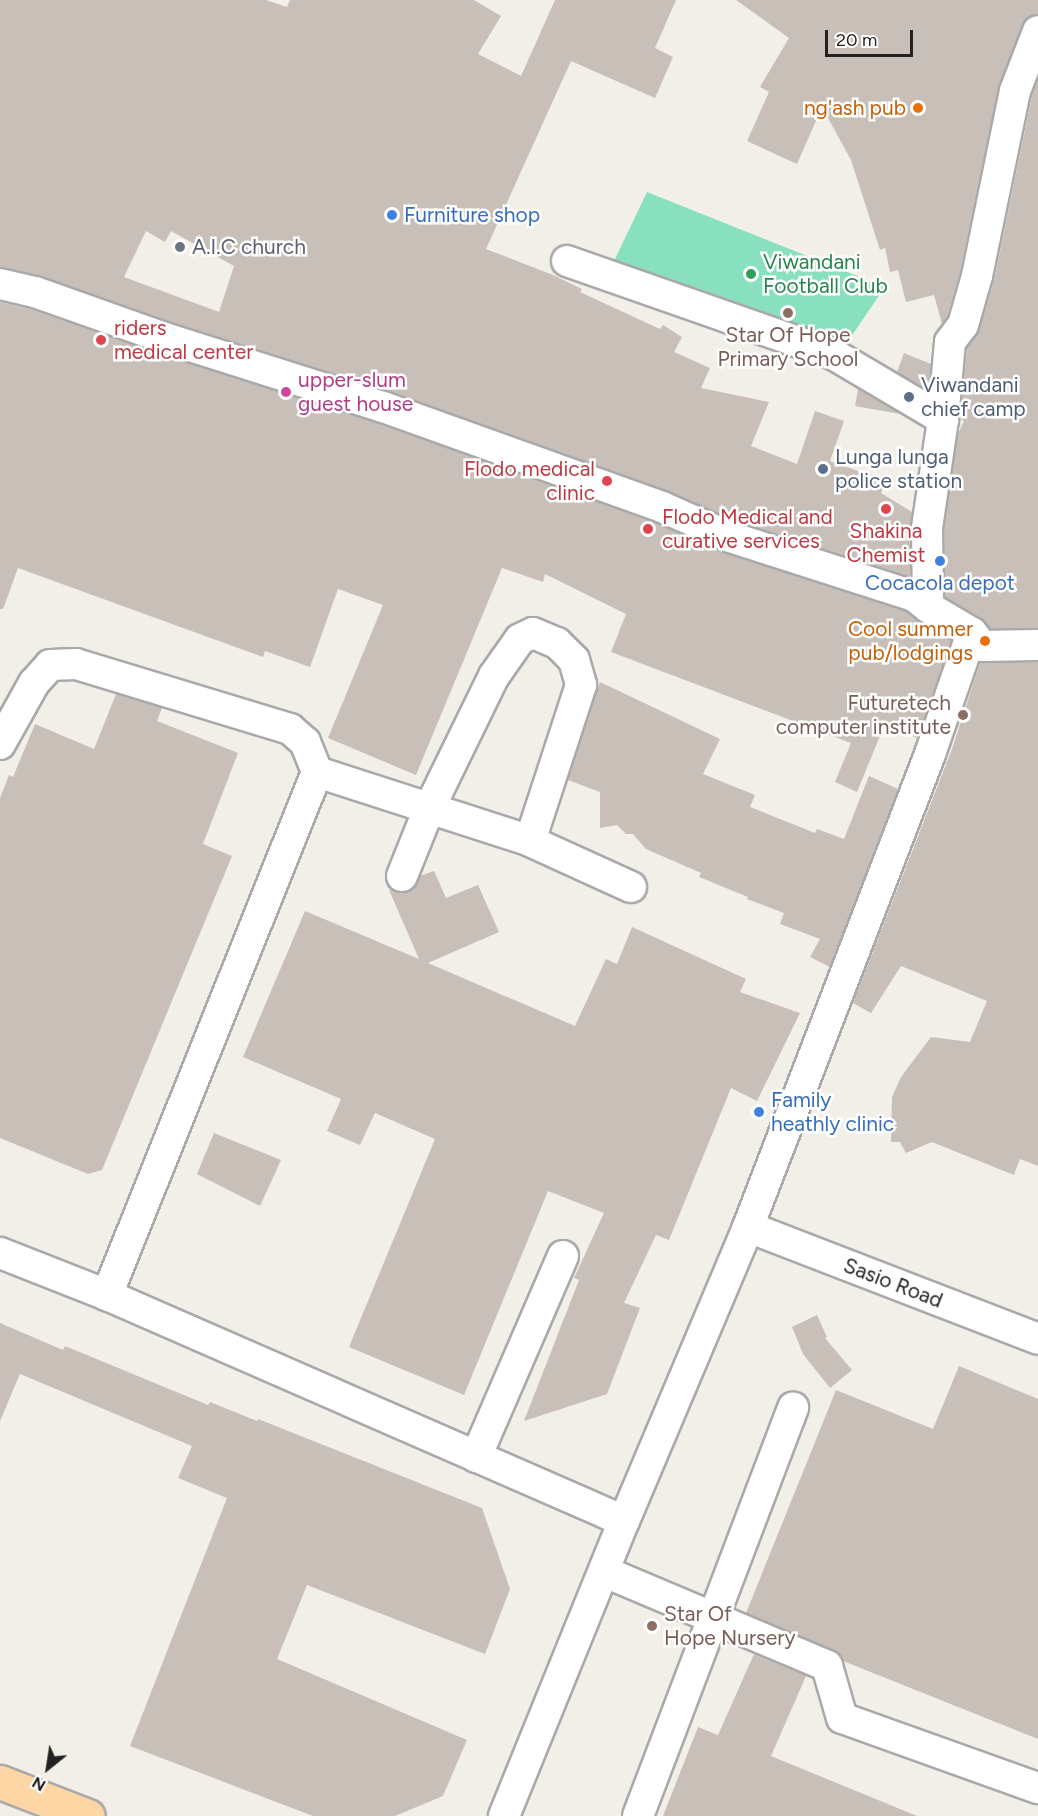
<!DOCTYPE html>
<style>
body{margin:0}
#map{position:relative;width:1038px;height:1816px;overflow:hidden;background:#f2efe9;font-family:Figtree,sans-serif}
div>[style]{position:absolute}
.pitch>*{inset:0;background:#88e0be}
.building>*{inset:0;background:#c7bfb8}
.roads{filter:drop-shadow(2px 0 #a9a9a9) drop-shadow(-2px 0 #a9a9a9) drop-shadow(0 2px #a9a9a9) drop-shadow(0 -2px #a9a9a9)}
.minor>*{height:30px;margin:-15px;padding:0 15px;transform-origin:15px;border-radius:15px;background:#fff}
.major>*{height:33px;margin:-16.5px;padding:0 16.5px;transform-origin:16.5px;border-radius:16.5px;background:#fcd6a4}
.dots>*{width:16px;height:16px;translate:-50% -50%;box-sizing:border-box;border:3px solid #fff;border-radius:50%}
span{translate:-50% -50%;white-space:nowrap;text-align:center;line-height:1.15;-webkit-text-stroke:5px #fff;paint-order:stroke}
.food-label{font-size:21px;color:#c56008}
.right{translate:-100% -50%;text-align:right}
.shop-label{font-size:21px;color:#366cbe}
.left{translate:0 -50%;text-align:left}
.worship-label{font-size:21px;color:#5b616d}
.leisure-label{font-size:21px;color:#27864d}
.health-label{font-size:21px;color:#be3a42}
.education-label{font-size:21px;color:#785e54}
.hotel-label{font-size:21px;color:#b23c85}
.service-label{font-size:21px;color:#4e5e75}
.street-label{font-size:21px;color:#222}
.north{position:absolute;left:18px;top:1738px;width:60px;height:60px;-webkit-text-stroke:4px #fff;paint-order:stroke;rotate:210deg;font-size:16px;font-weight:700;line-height:24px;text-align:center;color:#222}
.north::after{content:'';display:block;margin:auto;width:21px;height:27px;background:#222;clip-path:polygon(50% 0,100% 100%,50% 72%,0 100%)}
.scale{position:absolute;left:825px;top:30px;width:88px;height:27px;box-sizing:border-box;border:3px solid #222;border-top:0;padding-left:8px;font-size:18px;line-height:21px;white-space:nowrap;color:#222;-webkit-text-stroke:4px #fff;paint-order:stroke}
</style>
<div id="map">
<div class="pitch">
<i style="clip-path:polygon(647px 192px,885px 287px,846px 344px,614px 261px)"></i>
</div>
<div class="building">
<i style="clip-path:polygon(evenodd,0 0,266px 0,287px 7px,290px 0,474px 0,501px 16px,478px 54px,521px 76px,555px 0,676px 0,655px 48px,673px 57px,655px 98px,571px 61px,486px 249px,553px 275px,582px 289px,580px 292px,660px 329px,663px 325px,682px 337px,674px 352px,710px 368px,701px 388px,769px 402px,751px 446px,797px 464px,815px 411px,844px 421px,830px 461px,886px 481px,881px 493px,912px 512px,910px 577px,736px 521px,668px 491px,389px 391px,170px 322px,41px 276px,0 267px,0 0,146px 231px,165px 242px,171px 231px,234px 266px,219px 312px,124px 277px,146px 231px)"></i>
<i style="clip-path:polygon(736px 0,1038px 0,1038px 14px,1028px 17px,1022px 25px,999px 85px,960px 272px,947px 317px,942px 324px,934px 295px,906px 302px,898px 270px,890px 272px,885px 248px,880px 250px,851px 160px,822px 107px,797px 164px,747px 141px,769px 92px,760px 87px,789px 38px)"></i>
<i style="clip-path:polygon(1038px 79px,1038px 628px,990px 629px,981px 618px,945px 597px,944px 529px,958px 434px,964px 421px,960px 419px,967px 349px,979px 330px,994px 281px,1032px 96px)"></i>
<i style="clip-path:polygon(0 302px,30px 309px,160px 354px,377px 423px,656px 523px,725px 553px,906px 611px,951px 641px,917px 738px,884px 726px,857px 792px,835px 782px,851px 743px,611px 652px,626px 614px,545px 574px,543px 582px,502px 568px,416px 775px,328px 738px,383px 605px,338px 589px,310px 667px,265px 651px,263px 657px,18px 568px,3px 609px,0 609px)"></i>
<i style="clip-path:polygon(904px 353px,931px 364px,928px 390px,897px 372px)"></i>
<i style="clip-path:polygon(858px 389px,900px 414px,855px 406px)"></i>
<i style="clip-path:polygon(1038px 662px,1038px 1166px,1020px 1159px,1014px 1175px,932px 1142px,906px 1153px,900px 1142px,891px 1142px,892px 1097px,901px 1077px,931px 1037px,970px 1042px,987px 1001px,901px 966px,871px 1013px,853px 1003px,952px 749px,980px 663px)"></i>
<i style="clip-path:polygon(600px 682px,720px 739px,703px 774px,755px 795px,750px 807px,815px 833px,817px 829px,844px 839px,869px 776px,898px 789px,830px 967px,810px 957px,820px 939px,780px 924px,784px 913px,747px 899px,748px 897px,699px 877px,701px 873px,646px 849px,633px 834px,626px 834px,617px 825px,600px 828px,600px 792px,568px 780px)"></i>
<i style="clip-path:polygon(116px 694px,162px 708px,157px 721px,238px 753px,203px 844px,232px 856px,102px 1170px,88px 1174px,0 1138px,0 798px,9px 775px,13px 777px,35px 724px,94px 749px)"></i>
<i style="clip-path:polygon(434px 871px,446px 898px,478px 885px,499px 932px,428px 963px,575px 1026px,606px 959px,617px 964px,632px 927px,746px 979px,740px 992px,800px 1013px,757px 1101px,731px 1088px,669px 1240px,656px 1235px,624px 1303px,640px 1308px,607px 1394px,524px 1421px,579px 1280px,574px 1278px,604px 1213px,548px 1191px,464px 1395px,349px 1347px,435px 1139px,375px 1113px,360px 1145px,327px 1131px,341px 1099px,243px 1057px,305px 911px,419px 959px,389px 890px,404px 893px,412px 890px,420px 876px)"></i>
<i style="clip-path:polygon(214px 1133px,281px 1160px,260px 1206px,197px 1174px)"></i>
<i style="clip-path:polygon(817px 1315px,827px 1337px,825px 1338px,852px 1370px,830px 1388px,803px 1354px,792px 1327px)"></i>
<i style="clip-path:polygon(0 1323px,63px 1350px,65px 1346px,208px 1405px,210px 1402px,257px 1421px,258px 1419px,482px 1508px,510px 1589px,485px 1654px,307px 1585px,277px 1659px,467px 1740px,443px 1796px,395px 1816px,313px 1816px,130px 1746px,227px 1498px,178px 1478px,192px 1446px,20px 1374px,0 1421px)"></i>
<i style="clip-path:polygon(959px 1366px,1038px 1399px,1038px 1739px,843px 1661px,834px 1650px,746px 1613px,836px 1390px,933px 1429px)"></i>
<i style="clip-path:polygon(754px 1654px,806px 1676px,771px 1756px,917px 1816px,663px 1816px,698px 1727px,718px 1735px)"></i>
</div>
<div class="roads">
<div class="minor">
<i style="left:567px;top:261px;width:282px;rotate:19.3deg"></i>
<i style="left:833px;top:354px;width:128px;rotate:30.6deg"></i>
<i style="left:0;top:284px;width:36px;rotate:13deg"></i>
<i style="left:35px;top:292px;width:138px;rotate:19.5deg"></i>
<i style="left:165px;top:338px;width:229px;rotate:17.6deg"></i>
<i style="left:383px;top:407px;width:296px;rotate:19.7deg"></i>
<i style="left:662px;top:507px;width:74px;rotate:23.8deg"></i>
<i style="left:730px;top:537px;width:193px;rotate:17.8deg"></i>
<i style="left:914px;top:596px;width:18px;rotate:38deg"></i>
<i style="left:928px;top:607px;width:51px;rotate:30.6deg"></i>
<i style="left:972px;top:633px;width:16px;rotate:52deg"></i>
<i style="left:982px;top:646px;width:56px;rotate:-1deg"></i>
<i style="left:928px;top:607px;width:79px;rotate:-90.7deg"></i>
<i style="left:927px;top:528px;width:110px;rotate:-81.6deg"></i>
<i style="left:943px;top:419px;width:77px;rotate:-84.8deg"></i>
<i style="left:950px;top:342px;width:21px;rotate:-53deg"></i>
<i style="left:963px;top:325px;width:51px;rotate:-74.1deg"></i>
<i style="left:977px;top:276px;width:189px;rotate:-78.4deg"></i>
<i style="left:1015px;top:91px;width:64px;rotate:-69deg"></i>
<i style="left:0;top:744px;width:70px;rotate:-60.9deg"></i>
<i style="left:34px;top:683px;width:24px;rotate:-48deg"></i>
<i style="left:50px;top:665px;width:26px;rotate:-2deg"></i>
<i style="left:76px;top:664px;width:224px;rotate:16.9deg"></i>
<i style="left:290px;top:729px;width:20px;rotate:41deg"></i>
<i style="left:305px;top:742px;width:32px;rotate:68deg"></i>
<i style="left:317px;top:772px;width:564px;rotate:111.88deg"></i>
<i style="left:317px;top:772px;width:224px;rotate:17.9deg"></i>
<i style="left:530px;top:841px;width:111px;rotate:24.5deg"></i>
<i style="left:402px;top:876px;width:72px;rotate:-68.1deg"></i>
<i style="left:429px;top:809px;width:148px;rotate:-64deg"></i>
<i style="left:494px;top:676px;width:45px;rotate:-54.9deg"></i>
<i style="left:520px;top:639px;width:14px;rotate:-25deg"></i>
<i style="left:533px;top:633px;width:26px;rotate:23deg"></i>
<i style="left:557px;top:643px;width:24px;rotate:45deg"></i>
<i style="left:574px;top:660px;width:26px;rotate:74deg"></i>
<i style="left:581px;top:685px;width:164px;rotate:108.1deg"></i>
<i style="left:748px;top:1227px;width:311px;rotate:21.1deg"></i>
<i style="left:0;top:1253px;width:115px;rotate:21.4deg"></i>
<i style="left:107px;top:1295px;width:564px;rotate:23.61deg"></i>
<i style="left:476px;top:1457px;width:219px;rotate:-66.6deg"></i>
<i style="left:605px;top:1572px;width:241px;rotate:22.9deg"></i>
<i style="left:827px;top:1666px;width:54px;rotate:73.9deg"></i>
<i style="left:842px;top:1718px;width:208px;rotate:19.7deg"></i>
<i style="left:504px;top:1816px;width:318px;rotate:-67.9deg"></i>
<i style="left:624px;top:1521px;width:319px;rotate:-67.1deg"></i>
<i style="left:748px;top:1227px;width:507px;rotate:-68.95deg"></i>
<i style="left:930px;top:754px;width:128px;rotate:-70.9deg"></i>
<i style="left:638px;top:1816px;width:437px;rotate:-69.2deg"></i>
</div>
<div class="major">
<i style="left:0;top:1782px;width:94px;rotate:21.1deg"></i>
</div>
</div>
<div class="dots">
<i style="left:918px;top:108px;background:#e8710a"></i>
<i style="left:392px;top:215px;background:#3f7fe0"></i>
<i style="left:180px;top:247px;background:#6b7280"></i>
<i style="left:751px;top:274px;background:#2e9e5b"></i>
<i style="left:788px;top:313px;background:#8d6e63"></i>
<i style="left:101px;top:340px;background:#e0444e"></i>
<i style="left:286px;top:392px;background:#d1479c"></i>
<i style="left:909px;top:397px;background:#5c6f8a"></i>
<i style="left:823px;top:469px;background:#5c6f8a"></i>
<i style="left:607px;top:481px;background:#e0444e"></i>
<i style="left:886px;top:509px;background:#e0444e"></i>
<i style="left:648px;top:529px;background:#e0444e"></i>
<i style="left:940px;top:561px;background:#3f7fe0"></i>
<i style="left:985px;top:641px;background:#e8710a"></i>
<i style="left:963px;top:715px;background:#8d6e63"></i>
<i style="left:759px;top:1112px;background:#3f7fe0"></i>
<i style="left:652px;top:1626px;background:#8d6e63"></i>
</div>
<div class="food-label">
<span class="right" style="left:906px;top:108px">ng'ash pub</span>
<span class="right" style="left:973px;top:641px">Cool summer<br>pub/lodgings</span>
</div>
<div class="shop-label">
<span class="left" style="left:404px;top:215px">Furniture shop</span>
<span style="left:940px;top:583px">Cocacola depot</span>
<span class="left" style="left:771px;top:1112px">Family<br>heathly clinic</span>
</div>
<div class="worship-label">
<span class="left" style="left:192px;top:247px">A.I.C church</span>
</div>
<div class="leisure-label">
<span class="left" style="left:763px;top:274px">Viwandani<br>Football Club</span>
</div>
<div class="health-label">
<span class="left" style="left:114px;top:340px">riders<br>medical center</span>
<span class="right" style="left:595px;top:481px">Flodo medical<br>clinic</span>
<span class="left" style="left:662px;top:529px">Flodo Medical and<br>curative services</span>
<span style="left:886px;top:543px">Shakina<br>Chemist</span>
</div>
<div class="education-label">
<span style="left:788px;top:347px">Star Of Hope<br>Primary School</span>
<span class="right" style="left:951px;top:715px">Futuretech<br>computer institute</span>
<span class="left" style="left:664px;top:1626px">Star Of<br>Hope Nursery</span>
</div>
<div class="hotel-label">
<span class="left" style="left:298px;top:392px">upper-slum<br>guest house</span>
</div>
<div class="service-label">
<span class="left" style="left:921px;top:397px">Viwandani<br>chief camp</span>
<span class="left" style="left:835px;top:469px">Lunga lunga<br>police station</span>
</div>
<div class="street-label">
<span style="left:893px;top:1283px;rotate:21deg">Sasio Road</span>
</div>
<div class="north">N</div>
<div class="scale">20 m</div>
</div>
